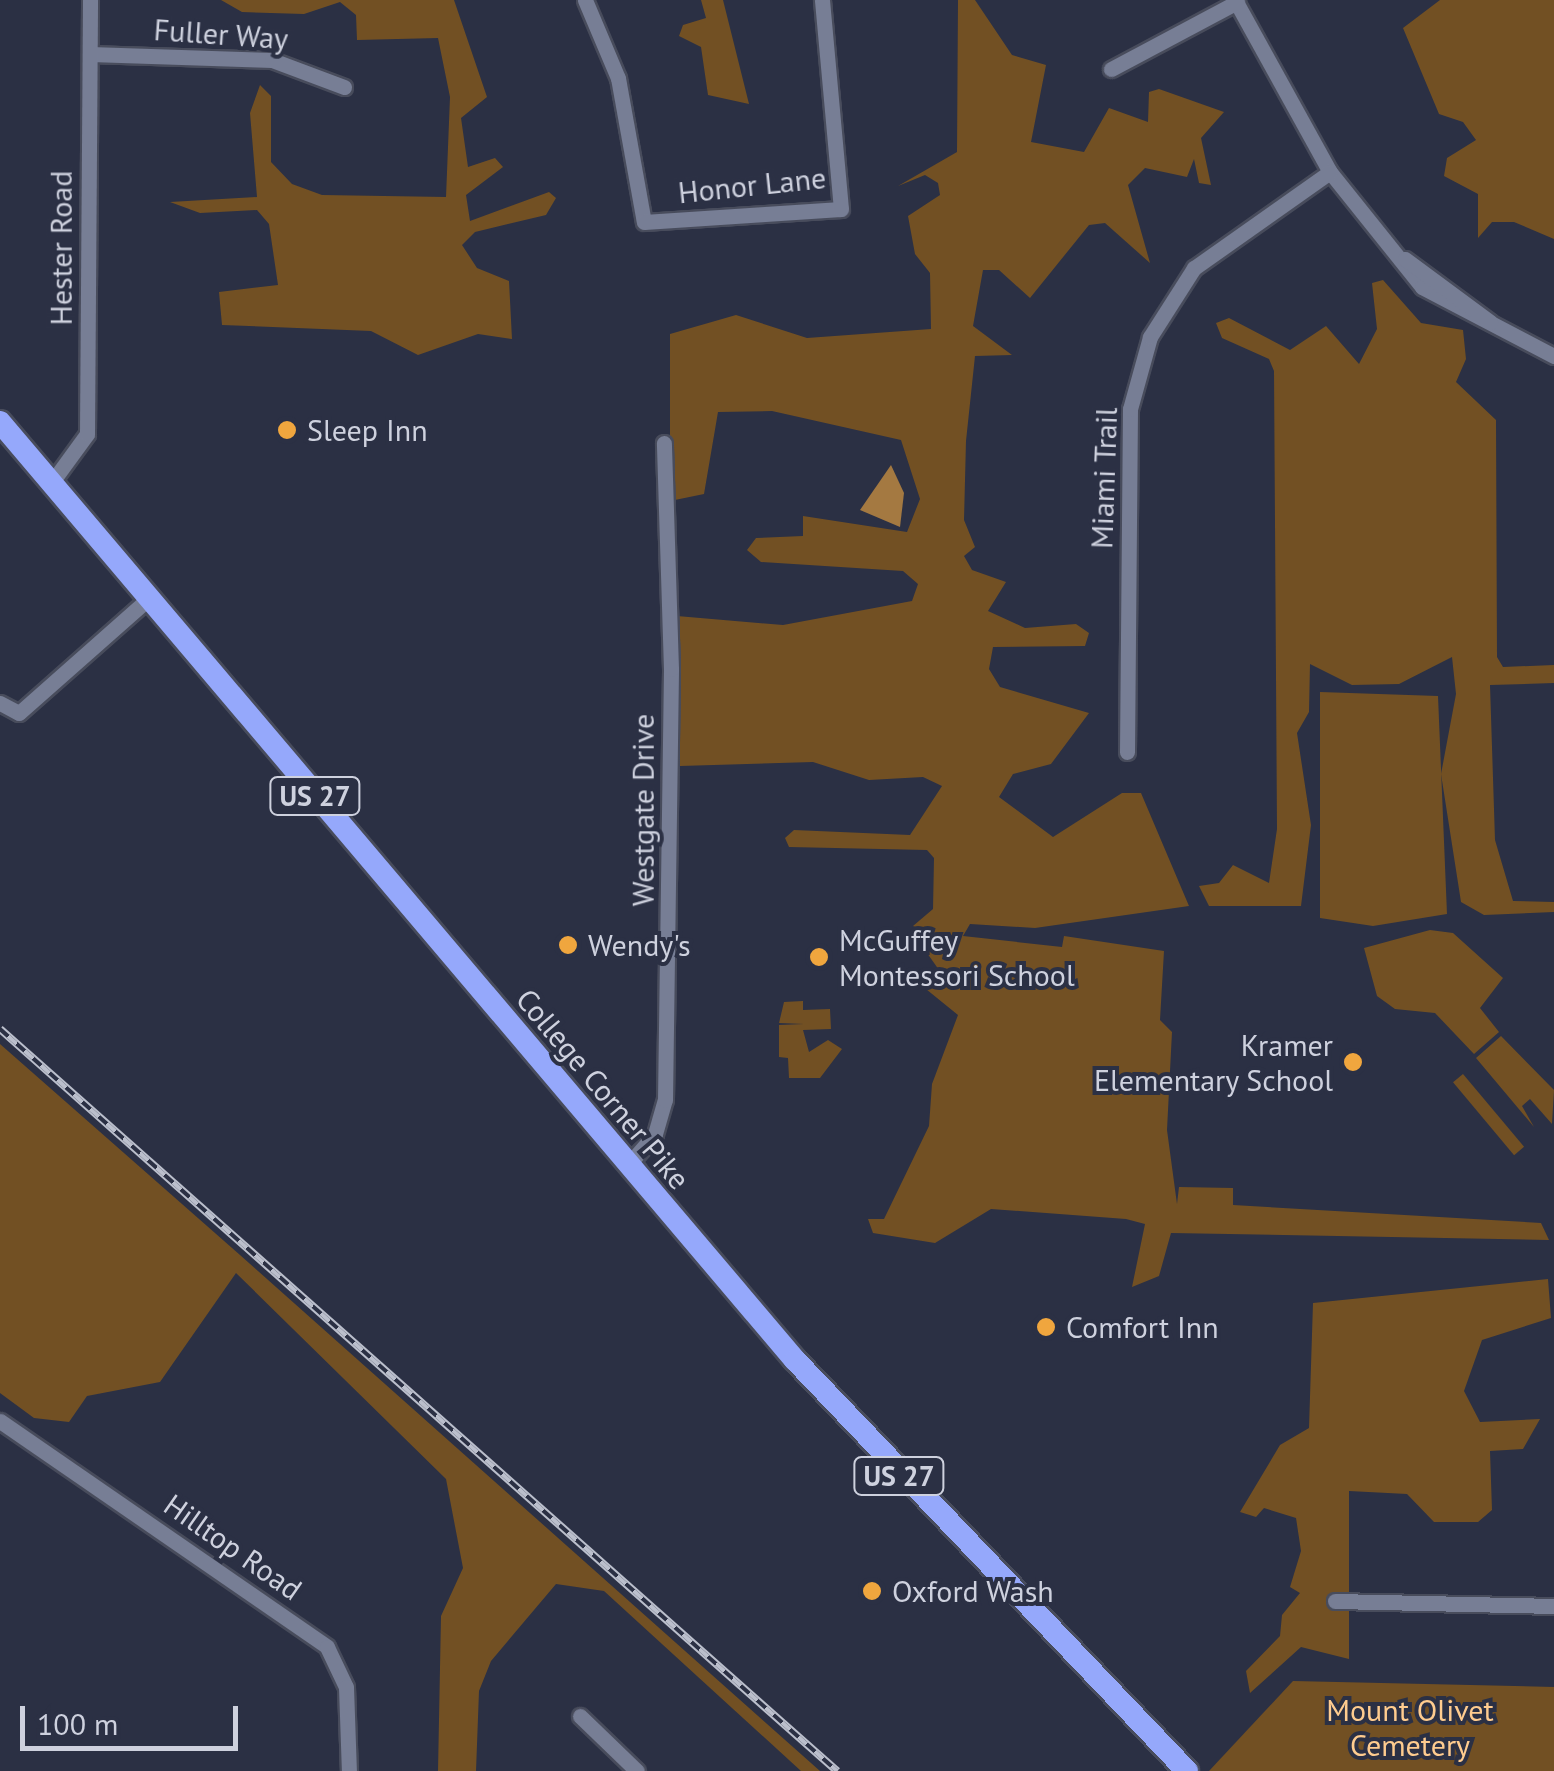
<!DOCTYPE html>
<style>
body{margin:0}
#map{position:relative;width:1554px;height:1771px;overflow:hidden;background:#2b3044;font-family:"PT Sans",sans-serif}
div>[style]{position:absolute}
.green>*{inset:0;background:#725023;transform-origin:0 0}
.water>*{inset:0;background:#a47941}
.roads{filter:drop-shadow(2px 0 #484c5c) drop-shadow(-2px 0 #484c5c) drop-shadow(0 2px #484c5c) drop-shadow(0 -2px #484c5c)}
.minor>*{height:15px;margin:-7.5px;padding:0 7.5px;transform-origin:7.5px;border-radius:7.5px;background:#777e95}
.highway>*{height:22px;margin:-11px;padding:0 11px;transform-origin:11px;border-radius:11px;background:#95a8fb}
.rail>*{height:8px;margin-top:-4px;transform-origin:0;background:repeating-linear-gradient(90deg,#2b3044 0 11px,#bbbfcc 0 22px);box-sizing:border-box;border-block:2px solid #bbbfcc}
.dots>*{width:28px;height:28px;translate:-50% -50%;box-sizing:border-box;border:5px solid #2b3044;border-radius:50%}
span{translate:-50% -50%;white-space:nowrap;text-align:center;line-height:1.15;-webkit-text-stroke:8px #2b3044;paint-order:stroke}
.shield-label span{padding:2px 8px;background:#2b3044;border:2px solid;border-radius:8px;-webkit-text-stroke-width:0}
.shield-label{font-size:28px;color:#ced1de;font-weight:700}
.street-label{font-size:30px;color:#ced1de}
.poi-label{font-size:30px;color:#ced1de}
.left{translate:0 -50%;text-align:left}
.right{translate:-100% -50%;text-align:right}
.park-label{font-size:30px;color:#ffcc8f}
.scale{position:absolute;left:20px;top:1706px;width:218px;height:45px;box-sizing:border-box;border:5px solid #ced1de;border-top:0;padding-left:12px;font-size:30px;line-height:35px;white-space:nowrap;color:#ced1de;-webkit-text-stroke:8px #2b3044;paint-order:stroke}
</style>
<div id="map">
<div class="green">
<i style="clip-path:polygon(221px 0,454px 0,487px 97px,461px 118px,468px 167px,495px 158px,503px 167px,466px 195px,470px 221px,549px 192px,556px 198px,546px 215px,475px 232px,462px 245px,477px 268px,509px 281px,512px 339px,478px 334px,418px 355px,371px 331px,222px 325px,219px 292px,278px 285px,269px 224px,257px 210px,200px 213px,170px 202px,257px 197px,250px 113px,260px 85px,271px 96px,271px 162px,292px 184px,322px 195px,446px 197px,450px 97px,438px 38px,357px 40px,356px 15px,340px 2px,304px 14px,242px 12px)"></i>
<i style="clip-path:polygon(701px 0,723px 0,749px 104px,708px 95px,701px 47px,679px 36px,683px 25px,706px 18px)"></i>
<i style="clip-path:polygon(958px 0,975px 0,1012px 55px,1046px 65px,1031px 142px,1084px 152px,1109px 108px,1148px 122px,1149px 92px,1159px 89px,1224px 112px,1201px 138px,1211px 185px,1199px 183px,1194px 159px,1187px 177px,1145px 168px,1128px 185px,1150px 263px,1105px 223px,1089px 225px,1030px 298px,999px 270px,983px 270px,973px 326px,1012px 355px,975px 356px,966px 441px,964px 520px,975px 547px,964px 556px,972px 570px,1006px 582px,988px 611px,1025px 628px,1076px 624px,1089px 633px,1085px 646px,993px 647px,989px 669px,1000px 687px,1089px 713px,1051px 764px,1013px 774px,999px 797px,1053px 837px,1122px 793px,1141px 793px,1189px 906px,1035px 928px,970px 924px,963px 936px,1062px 947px,1064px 936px,1164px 951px,1160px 1020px,1172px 1032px,1167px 1130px,1177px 1204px,1179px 1187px,1233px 1188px,1233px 1205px,1541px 1223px,1549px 1240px,1171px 1233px,1159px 1276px,1132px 1287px,1145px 1224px,1126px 1219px,991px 1209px,935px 1243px,873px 1233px,868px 1219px,884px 1219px,929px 1126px,932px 1084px,958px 1015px,921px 985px,939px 970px,927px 953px,935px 936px,913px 926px,933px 909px,934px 858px,927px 850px,789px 847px,785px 838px,794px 830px,910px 835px,942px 786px,923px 777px,869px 780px,813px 762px,680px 766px,677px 616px,783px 625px,912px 601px,918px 584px,903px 571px,761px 562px,747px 550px,756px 538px,803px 536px,803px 516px,907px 532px,920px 499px,901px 440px,772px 411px,718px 412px,704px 494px,670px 501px,670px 334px,736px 315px,807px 338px,931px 329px,930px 273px,915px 254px,908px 216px,940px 195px,938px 183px,925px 175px,898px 186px,957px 152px)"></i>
<i style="clip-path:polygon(1440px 0,1554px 0,1554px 239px,1514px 222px,1492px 222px,1478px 238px,1478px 194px,1444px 176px,1447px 158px,1476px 140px,1463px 122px,1439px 114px,1403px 28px)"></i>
<i style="clip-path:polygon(1383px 280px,1421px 323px,1463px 330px,1466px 359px,1456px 382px,1496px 420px,1497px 657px,1503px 667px,1554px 665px,1554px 683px,1490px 685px,1495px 840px,1513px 901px,1554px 902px,1554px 912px,1484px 915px,1461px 902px,1441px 774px,1456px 694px,1452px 657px,1399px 684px,1352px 685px,1310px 664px,1309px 712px,1297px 733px,1311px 825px,1301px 906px,1209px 906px,1199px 886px,1219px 883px,1233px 865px,1269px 883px,1277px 829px,1274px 371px,1269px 359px,1222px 338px,1216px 323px,1229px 318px,1290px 350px,1326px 326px,1359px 364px,1377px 329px,1372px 283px)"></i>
<i style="clip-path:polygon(1320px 692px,1438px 696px,1447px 914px,1373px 926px,1320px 918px)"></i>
<i style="clip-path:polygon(1430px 930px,1453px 933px,1503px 978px,1480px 1008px,1499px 1032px,1474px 1054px,1435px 1013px,1395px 1009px,1377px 996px,1364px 948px)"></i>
<i style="clip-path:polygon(803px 1001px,803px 1010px,830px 1009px,831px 1029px,803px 1030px,809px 1052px,828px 1040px,842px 1049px,820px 1078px,789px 1078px,788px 1058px,779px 1057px,779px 1025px,804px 1024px,779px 1023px,784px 1002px)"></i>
<i style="clip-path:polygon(1501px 1036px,1554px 1090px,1552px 1124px,1530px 1099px,1522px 1106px,1534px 1127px,1476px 1058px)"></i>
<i style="clip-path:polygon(0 1044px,240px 1255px,820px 1771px,801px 1771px,604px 1591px,556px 1584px,491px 1661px,479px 1691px,476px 1771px,438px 1771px,441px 1616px,463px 1568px,446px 1479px,236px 1273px,160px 1382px,87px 1396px,69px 1422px,34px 1418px,0 1393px)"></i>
<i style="left:1463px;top:1074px;width:95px;height:13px;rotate:50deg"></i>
<i style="clip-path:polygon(1548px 1279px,1551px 1318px,1482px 1340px,1464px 1391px,1480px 1422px,1540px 1419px,1523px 1449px,1490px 1451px,1492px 1510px,1478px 1522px,1434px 1522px,1407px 1494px,1349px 1491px,1349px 1659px,1301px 1647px,1250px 1693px,1246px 1671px,1280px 1636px,1282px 1615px,1300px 1593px,1290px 1587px,1301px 1551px,1296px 1518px,1264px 1508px,1256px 1517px,1240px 1512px,1280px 1445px,1309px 1428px,1313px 1303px)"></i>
<i style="clip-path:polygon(1293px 1681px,1554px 1687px,1554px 1771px,1209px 1771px)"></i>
</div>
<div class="water">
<i style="clip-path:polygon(891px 465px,904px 493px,900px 527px,860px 510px)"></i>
</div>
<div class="roads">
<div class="minor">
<i style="left:585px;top:0;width:85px;rotate:67.1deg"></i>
<i style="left:618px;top:78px;width:146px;rotate:79.8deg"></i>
<i style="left:644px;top:222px;width:197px;rotate:-3.8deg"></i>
<i style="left:841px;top:209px;width:210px;rotate:-95.2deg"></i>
<i style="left:1235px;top:0;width:196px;rotate:61.1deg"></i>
<i style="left:1330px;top:172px;width:147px;rotate:51.3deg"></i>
<i style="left:1422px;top:287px;width:149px;rotate:27.6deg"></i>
<i style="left:90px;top:54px;width:182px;rotate:1.9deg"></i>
<i style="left:272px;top:60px;width:77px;rotate:20.6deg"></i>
<i style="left:1111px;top:69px;width:143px;rotate:-28deg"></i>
<i style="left:1405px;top:259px;width:106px;rotate:36.5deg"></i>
<i style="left:52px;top:482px;width:59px;rotate:-53.9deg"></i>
<i style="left:87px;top:434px;width:434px;rotate:-89.6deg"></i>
<i style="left:0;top:703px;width:21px;rotate:28deg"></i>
<i style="left:19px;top:713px;width:175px;rotate:-41.5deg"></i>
<i style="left:1127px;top:752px;width:343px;rotate:-89.5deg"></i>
<i style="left:1130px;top:409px;width:75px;rotate:-74.5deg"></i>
<i style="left:1150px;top:337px;width:82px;rotate:-57.5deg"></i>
<i style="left:1194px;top:268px;width:166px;rotate:-35.2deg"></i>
<i style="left:628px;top:1165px;width:41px;rotate:-48.9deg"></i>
<i style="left:655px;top:1134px;width:35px;rotate:-74deg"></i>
<i style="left:665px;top:1100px;width:431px;rotate:-89.2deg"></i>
<i style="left:671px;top:669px;width:226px;rotate:-91.8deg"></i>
<i style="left:0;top:1421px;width:397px;rotate:34.6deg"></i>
<i style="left:327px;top:1647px;width:44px;rotate:64.6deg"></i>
<i style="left:346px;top:1687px;width:84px;rotate:88deg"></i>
<i style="left:1335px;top:1601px;width:219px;rotate:1.3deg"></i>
<i style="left:580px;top:1716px;width:79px;rotate:44deg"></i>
</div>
<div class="highway">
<i style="left:0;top:422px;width:1230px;rotate:49.72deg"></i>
<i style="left:795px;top:1360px;width:568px;rotate:46.36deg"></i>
</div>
</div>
<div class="rail">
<i style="left:0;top:1029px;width:1119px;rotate:41.56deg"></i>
</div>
<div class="dots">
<i style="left:287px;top:430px;background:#f0a63e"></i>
<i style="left:568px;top:945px;background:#f0a63e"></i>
<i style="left:819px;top:957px;background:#f0a63e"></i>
<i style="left:1353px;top:1062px;background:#f0a63e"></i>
<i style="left:1046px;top:1327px;background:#f0a63e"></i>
<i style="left:872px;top:1591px;background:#f0a63e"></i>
</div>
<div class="shield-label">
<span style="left:315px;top:796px">US 27</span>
<span style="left:899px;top:1476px">US 27</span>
</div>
<div class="street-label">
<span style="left:221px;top:34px;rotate:4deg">Fuller Way</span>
<span style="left:752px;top:185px;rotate:-6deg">Honor Lane</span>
<span style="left:61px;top:248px;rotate:-90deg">Hester Road</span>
<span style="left:1104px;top:478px;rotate:-88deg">Miami Trail</span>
<span style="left:643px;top:810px;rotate:-90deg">Westgate Drive</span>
<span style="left:603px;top:1089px;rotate:50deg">College Corner Pike</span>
<span style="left:233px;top:1547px;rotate:35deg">Hilltop Road</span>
</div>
<div class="poi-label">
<span class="left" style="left:307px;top:430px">Sleep Inn</span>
<span class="left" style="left:839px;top:957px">McGuffey<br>Montessori School</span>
<span class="left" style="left:588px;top:945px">Wendy's</span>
<span class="right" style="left:1333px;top:1062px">Kramer<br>Elementary School</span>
<span class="left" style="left:1066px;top:1327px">Comfort Inn</span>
<span class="left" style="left:892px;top:1591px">Oxford Wash</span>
</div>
<div class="park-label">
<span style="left:1410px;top:1727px">Mount Olivet<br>Cemetery</span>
</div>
<div class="scale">100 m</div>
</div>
